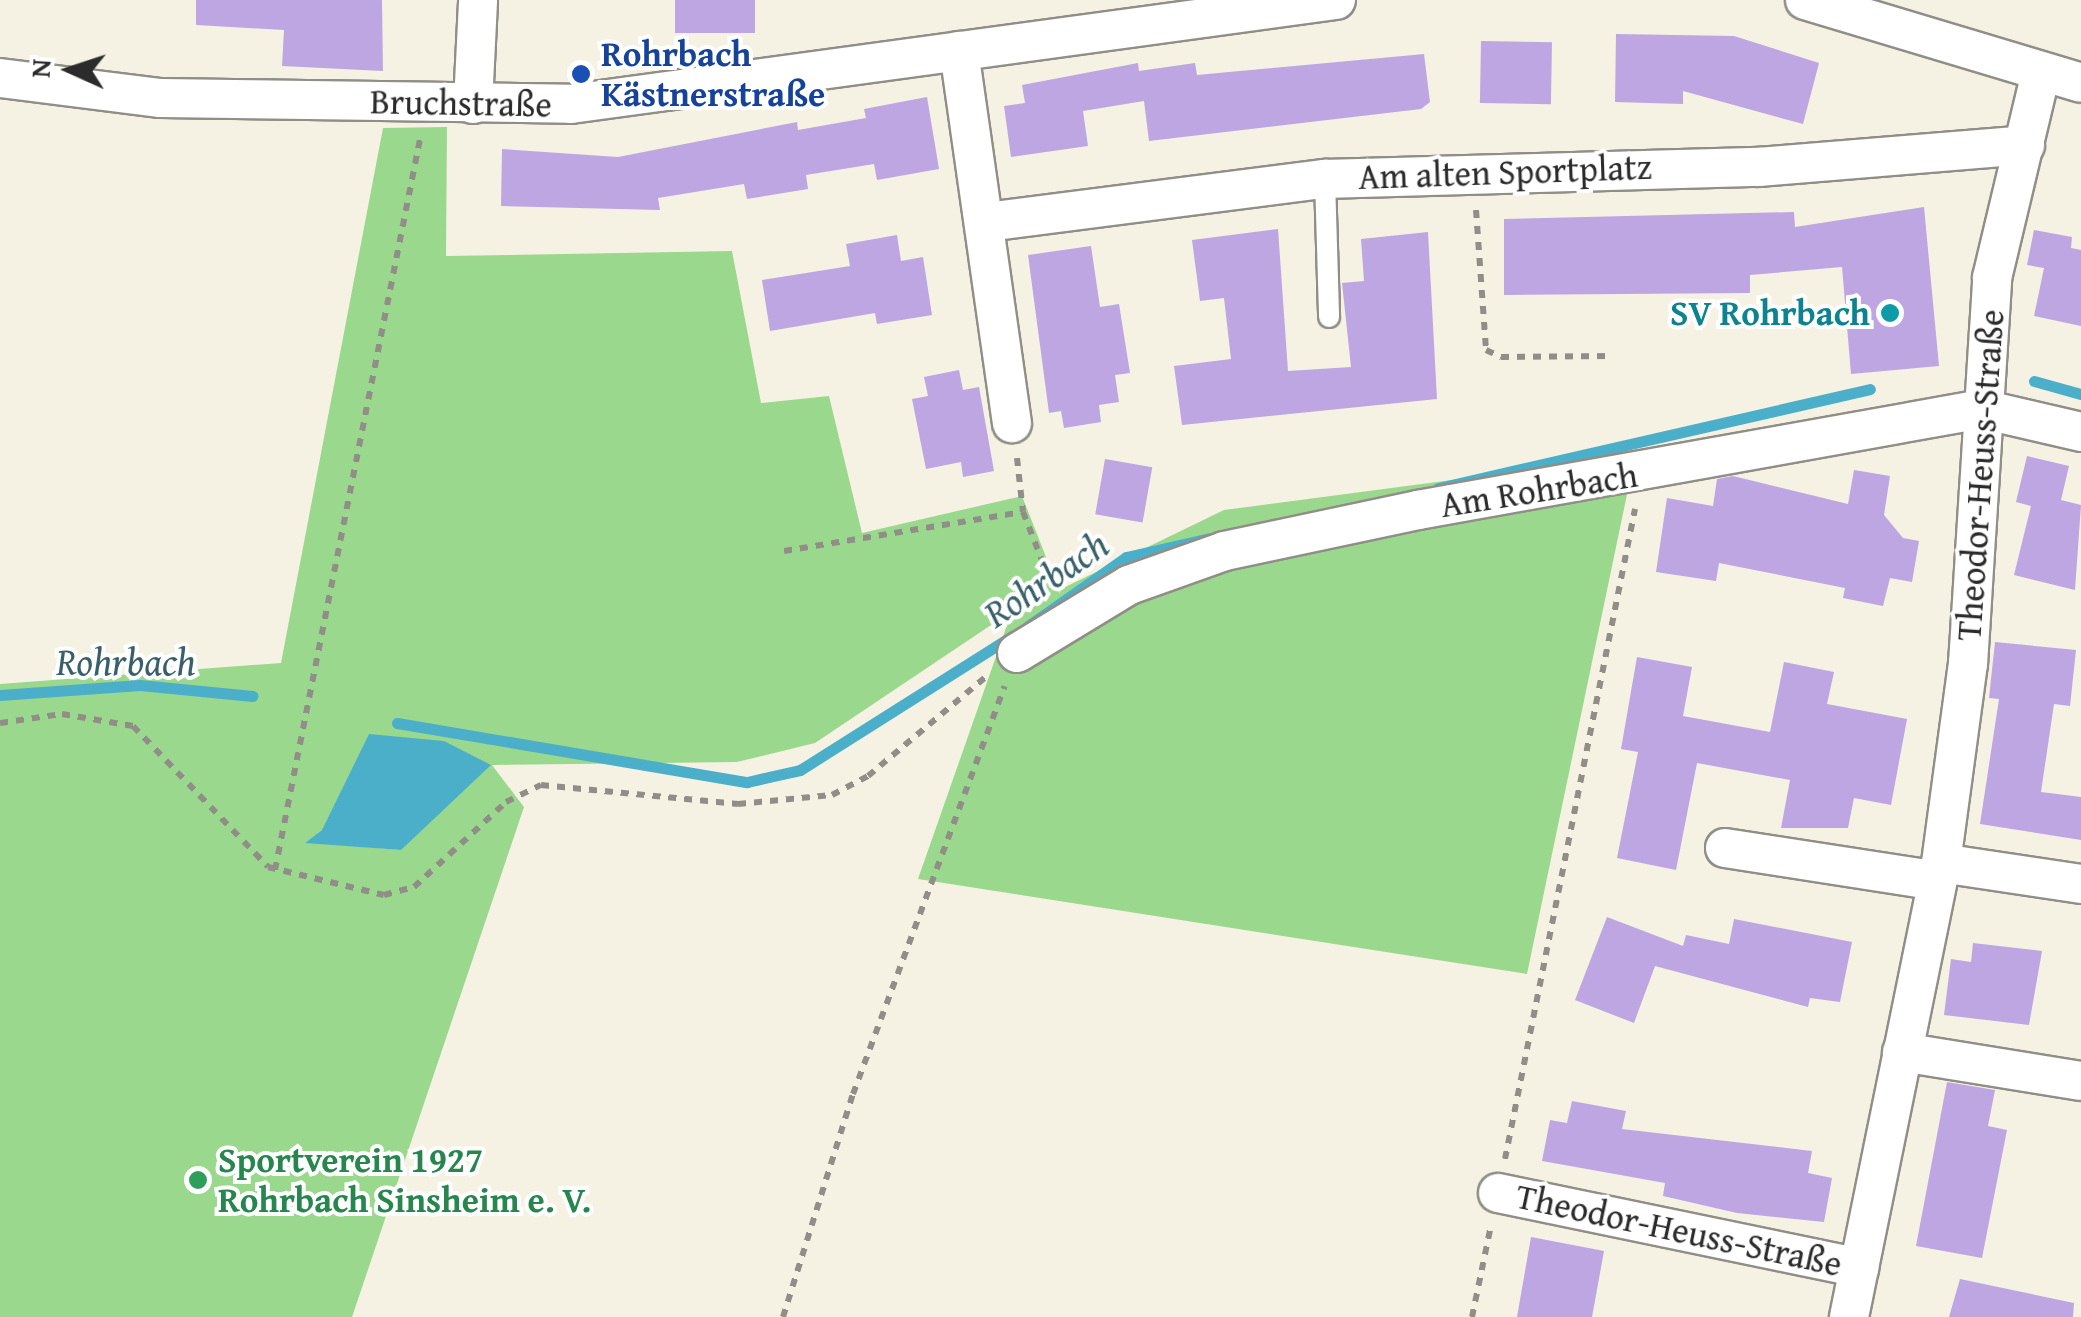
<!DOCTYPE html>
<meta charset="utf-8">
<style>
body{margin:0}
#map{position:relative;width:2081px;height:1317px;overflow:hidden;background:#f5f2e3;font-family:"Gentium Book Plus",serif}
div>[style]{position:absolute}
.green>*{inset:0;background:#9ad88d}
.water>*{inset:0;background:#4bafca}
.stream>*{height:11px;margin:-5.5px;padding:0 5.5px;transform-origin:5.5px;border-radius:5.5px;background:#4bafca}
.building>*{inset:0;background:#bda6e2;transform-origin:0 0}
.path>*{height:6px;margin-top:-3px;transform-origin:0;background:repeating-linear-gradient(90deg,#908e87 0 8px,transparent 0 16px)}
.roads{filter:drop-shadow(2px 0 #908e87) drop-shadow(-2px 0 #908e87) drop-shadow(0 2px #908e87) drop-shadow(0 -2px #908e87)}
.service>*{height:20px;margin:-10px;padding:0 10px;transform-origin:10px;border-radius:10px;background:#fff}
.minor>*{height:38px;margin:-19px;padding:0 19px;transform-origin:19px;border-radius:19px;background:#fff}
.dots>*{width:28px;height:28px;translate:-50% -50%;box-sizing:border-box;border:5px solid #fff;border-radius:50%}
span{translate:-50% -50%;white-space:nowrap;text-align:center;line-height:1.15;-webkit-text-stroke:8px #fff;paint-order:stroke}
.transit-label{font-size:35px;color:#164399;font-weight:700}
.left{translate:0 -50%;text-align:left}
.street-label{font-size:35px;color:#2b2b2b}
.culture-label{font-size:35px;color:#0d838f;font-weight:700}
.right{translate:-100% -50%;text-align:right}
.leisure-label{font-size:35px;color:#27864d;font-weight:700}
.water-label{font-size:38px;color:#38606b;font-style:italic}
.north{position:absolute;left:20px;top:20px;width:100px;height:100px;-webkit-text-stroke:8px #fff;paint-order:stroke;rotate:273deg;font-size:28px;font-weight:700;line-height:40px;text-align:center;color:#2b2b2b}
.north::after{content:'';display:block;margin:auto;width:35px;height:45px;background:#2b2b2b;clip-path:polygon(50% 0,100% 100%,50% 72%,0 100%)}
</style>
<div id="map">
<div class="green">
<i style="clip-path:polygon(evenodd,447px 127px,446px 256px,732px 251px,761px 403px,829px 396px,862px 533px,1022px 496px,1059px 590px,1224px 510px,1635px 456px,1527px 974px,918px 879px,1012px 611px,815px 743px,737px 762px,492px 765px,524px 807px,352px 1317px,0 1317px,0 684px,281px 663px,383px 128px,447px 127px,322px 830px,401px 850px,307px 842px,322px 830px)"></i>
</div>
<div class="water">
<i style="clip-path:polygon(369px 734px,444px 741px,491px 765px,401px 850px,305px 843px,322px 830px)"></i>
</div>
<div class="stream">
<i style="left:2034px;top:381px;width:49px;rotate:15.5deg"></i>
<i style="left:1438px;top:488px;width:443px;rotate:-12.9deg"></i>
<i style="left:1028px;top:626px;width:120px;rotate:-35.1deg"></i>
<i style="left:1126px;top:557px;width:86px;rotate:-12.7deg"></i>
<i style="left:0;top:695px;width:140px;rotate:-4.1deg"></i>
<i style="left:140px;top:685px;width:113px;rotate:5.6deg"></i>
<i style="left:397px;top:723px;width:355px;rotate:9.6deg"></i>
<i style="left:747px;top:782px;width:54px;rotate:-12.8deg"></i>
<i style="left:800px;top:770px;width:251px;rotate:-32.3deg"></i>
</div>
<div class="building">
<i style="clip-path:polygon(196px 0,382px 0,383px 71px,282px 66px,284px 30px,196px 25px)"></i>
<i style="left:675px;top:0;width:80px;height:33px"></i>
<i style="clip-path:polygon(1616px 34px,1734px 36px,1819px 63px,1803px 124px,1683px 91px,1683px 104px,1615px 102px)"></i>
<i style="left:1481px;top:41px;width:71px;height:62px;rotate:1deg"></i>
<i style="clip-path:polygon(1424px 54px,1430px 102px,1421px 109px,1149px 141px,1144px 101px,1083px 111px,1088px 146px,1011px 157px,1004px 106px,1025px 103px,1022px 85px,1138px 63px,1139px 71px,1195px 63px,1197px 75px)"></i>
<i style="clip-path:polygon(927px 97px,939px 169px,877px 180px,874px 164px,806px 175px,808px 189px,747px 199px,744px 184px,658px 198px,660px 210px,501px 206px,502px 149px,618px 157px,797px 122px,798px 130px,866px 118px,864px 109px)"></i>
<i style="clip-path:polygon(1924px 207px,1939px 366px,1851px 374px,1842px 267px,1750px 275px,1750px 293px,1504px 295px,1504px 219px,1794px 212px,1795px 227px)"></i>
<i style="clip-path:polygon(1278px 229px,1288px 371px,1351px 367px,1342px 283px,1364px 281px,1361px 239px,1428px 232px,1437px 399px,1182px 425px,1174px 366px,1231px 359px,1224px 298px,1200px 301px,1192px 240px)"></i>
<i style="clip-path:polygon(2034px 230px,2072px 237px,2071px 248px,2081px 250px,2081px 326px,2034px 316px,2044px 268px,2027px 265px)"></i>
<i style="clip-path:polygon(897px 235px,901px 261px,923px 257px,932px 315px,877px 324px,875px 313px,770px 331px,762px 280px,850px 266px,846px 244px)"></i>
<i style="clip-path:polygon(1091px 246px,1100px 307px,1119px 304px,1130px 373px,1115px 375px,1119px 402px,1099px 405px,1101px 422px,1064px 428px,1061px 411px,1049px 413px,1028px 255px)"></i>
<i style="clip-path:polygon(959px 370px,963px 390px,979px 387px,994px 471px,963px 477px,961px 462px,926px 469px,912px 399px,928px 396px,924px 377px)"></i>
<i style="clip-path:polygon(2027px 456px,2069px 466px,2061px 500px,2081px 505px,2075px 590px,2014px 575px,2031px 506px,2016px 502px)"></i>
<i style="left:1105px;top:459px;width:48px;height:56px;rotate:10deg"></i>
<i style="clip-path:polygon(1854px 470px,1890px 476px,1884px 515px,1903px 538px,1919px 541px,1912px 582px,1890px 578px,1883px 606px,1843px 598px,1845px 588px,1719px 563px,1716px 581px,1656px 572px,1667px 498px,1713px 506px,1717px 479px,1733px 476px,1848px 504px)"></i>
<i style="clip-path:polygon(1995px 642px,2076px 650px,2070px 706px,2054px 704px,2041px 792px,2081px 797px,2081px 840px,1980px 824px,1999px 699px,1989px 698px)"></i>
<i style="clip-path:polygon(1637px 657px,1692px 667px,1683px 716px,1770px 732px,1784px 662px,1834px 672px,1827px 704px,1907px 719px,1891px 805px,1854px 798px,1848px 828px,1781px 828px,1790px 780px,1697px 763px,1676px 870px,1617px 858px,1638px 752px,1621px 749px)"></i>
<i style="clip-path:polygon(1607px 917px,1683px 946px,1686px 935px,1729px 944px,1734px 919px,1852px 942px,1840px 1002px,1810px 998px,1808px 1007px,1655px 966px,1634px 1023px,1575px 1000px)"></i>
<i style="clip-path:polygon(1973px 943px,2042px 951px,2029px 1025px,1944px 1015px,1951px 959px,1971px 962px)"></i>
<i style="clip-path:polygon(1947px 1082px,1995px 1090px,1988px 1126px,2007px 1130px,1982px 1258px,1916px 1246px)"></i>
<i style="clip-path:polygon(1572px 1101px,1626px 1111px,1622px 1129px,1812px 1151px,1808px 1173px,1832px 1178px,1824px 1222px,1737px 1213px,1663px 1196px,1665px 1183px,1542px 1161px,1550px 1120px,1567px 1123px)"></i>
<i style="clip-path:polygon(1531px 1237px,1604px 1251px,1592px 1317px,1517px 1317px)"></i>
<i style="clip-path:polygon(1960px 1279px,2074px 1303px,2073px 1317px,1949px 1317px)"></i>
</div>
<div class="path">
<i style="left:1476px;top:210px;width:140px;rotate:85.9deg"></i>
<i style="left:1486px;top:350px;width:17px;rotate:25deg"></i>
<i style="left:1501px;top:357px;width:111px;rotate:-0.5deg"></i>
<i style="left:1017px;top:458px;width:54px;rotate:83.7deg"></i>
<i style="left:1023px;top:512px;width:82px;rotate:68.5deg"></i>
<i style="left:784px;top:551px;width:242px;rotate:-9.3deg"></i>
<i style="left:0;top:723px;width:63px;rotate:-8.3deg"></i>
<i style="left:62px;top:714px;width:72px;rotate:9.6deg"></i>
<i style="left:133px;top:726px;width:195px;rotate:46.2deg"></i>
<i style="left:268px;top:867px;width:119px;rotate:13.6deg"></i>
<i style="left:384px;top:895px;width:31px;rotate:-15deg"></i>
<i style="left:414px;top:887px;width:125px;rotate:-42.7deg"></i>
<i style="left:506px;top:802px;width:39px;rotate:-26deg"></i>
<i style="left:541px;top:785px;width:198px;rotate:5.5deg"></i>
<i style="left:738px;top:804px;width:94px;rotate:-5.5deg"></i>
<i style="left:832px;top:795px;width:41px;rotate:-27.8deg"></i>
<i style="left:868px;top:776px;width:157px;rotate:-40.1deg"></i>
<i style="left:275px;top:870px;width:745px;rotate:-78.78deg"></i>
<i style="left:1505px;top:1159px;width:663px;rotate:-78.69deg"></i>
<i style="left:783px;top:1317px;width:234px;rotate:-72.6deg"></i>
<i style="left:853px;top:1094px;width:435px;rotate:-69.6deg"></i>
<i style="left:1472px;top:1317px;width:89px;rotate:-78.3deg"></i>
</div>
<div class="roads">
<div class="service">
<i style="left:1325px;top:179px;width:138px;rotate:88.3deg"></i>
</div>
<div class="minor">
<i style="left:1805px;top:0;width:288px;rotate:16.7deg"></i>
<i style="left:959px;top:51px;width:376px;rotate:81.9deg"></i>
<i style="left:0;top:78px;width:162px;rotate:7.1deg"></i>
<i style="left:161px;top:98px;width:410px;rotate:0.8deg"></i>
<i style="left:571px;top:104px;width:772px;rotate:-7.74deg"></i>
<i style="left:473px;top:104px;width:104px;rotate:-87.2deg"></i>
<i style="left:987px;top:222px;width:341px;rotate:-7.3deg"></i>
<i style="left:1325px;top:179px;width:434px;rotate:-1.6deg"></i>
<i style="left:1759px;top:167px;width:267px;rotate:-4.7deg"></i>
<i style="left:1017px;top:653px;width:131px;rotate:-31.3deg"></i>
<i style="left:1129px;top:585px;width:102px;rotate:-19.5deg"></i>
<i style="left:1225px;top:551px;width:197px;rotate:-12deg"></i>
<i style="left:1418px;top:510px;width:573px;rotate:-10.15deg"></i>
<i style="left:1982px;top:409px;width:102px;rotate:13.1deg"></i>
<i style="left:1725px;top:848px;width:215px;rotate:8.8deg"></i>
<i style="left:1941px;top:863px;width:142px;rotate:8.5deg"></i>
<i style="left:1902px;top:1052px;width:181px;rotate:9.2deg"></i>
<i style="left:1498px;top:1193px;width:369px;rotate:11.7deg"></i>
<i style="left:1849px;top:1317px;width:463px;rotate:-78.5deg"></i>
<i style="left:1941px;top:863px;width:201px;rotate:-82.3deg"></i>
<i style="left:1968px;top:664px;width:387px;rotate:-86.4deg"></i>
<i style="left:1992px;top:278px;width:212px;rotate:-76.6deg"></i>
</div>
</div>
<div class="dots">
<i style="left:581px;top:74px;background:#1a4fb4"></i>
<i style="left:1890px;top:313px;background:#0f9aa8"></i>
<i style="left:198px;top:1180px;background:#2e9e5b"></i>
</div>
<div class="transit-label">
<span class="left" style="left:601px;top:74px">Rohrbach<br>Kästnerstraße</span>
</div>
<div class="street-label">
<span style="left:461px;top:103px;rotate:1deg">Bruchstraße</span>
<span style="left:1505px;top:172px;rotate:-2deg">Am alten Sportplatz</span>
<span style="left:1980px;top:475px;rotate:-86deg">Theodor-Heuss-Straße</span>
<span style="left:1539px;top:490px;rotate:-9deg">Am Rohrbach</span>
<span style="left:1679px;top:1230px;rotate:12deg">Theodor-Heuss-Straße</span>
</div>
<div class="culture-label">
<span class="right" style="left:1870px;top:313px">SV Rohrbach</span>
</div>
<div class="leisure-label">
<span class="left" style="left:218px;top:1180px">Sportverein 1927<br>Rohrbach Sinsheim e. V.</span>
</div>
<div class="water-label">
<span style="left:1046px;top:579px;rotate:-34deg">Rohrbach</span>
<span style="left:126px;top:662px">Rohrbach</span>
</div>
<div class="north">N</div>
</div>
